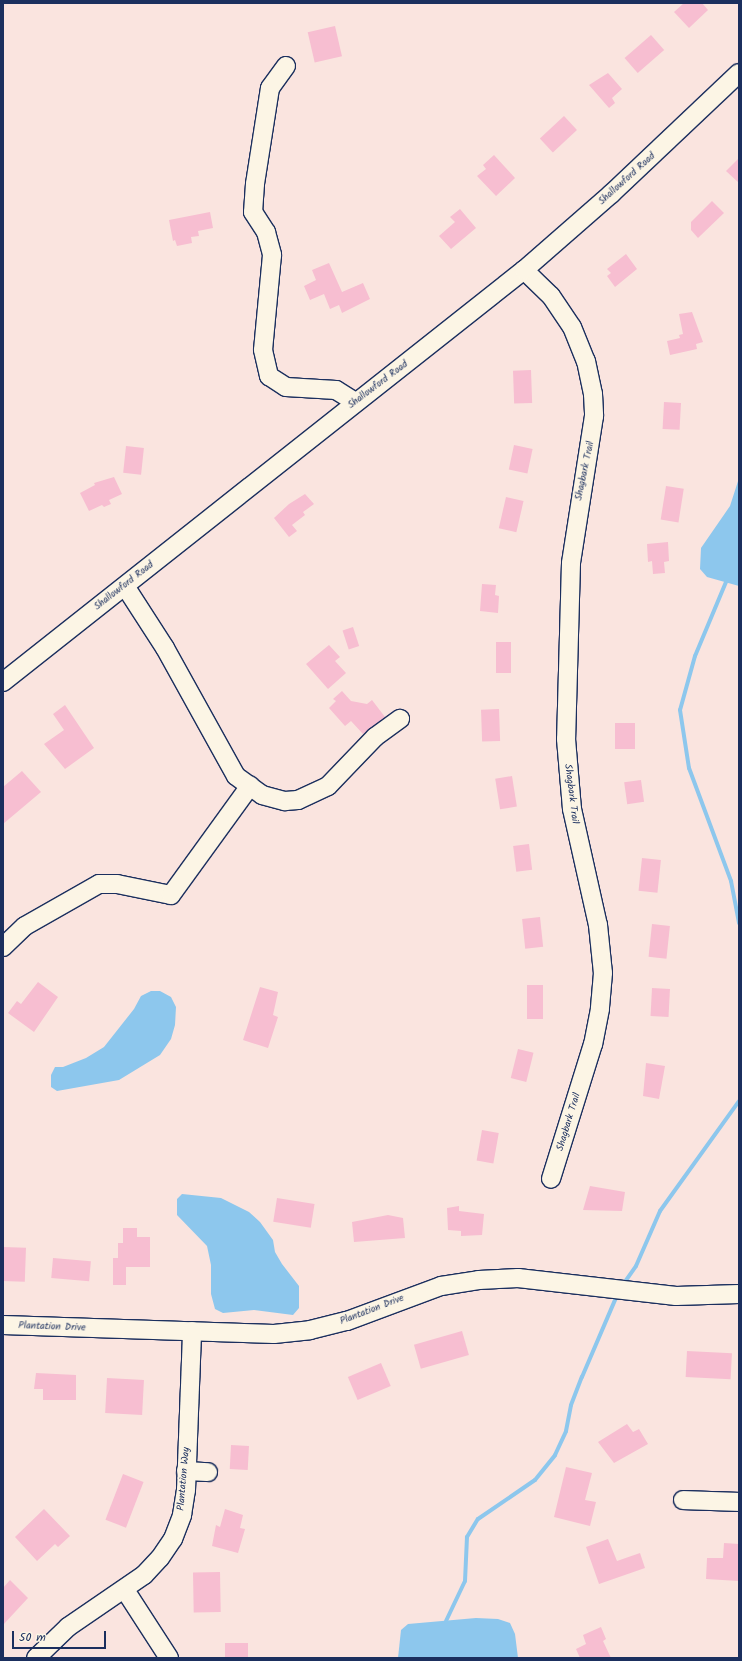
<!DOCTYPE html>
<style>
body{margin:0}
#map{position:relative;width:742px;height:1661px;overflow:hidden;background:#fae4df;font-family:Kalam,sans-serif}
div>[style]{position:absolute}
.water>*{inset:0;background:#8dc7ed}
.stream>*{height:4px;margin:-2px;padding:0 2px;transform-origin:2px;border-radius:2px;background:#8dc7ed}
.building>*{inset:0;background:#f7bed1;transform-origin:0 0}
.roads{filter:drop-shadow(1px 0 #1b2f5e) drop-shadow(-1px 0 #1b2f5e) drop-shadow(0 1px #1b2f5e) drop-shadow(0 -1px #1b2f5e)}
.minor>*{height:18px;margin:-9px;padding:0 9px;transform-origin:9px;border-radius:9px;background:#fcf5e5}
span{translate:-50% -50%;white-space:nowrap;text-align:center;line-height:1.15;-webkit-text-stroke:3px #fcf5e5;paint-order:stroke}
.street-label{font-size:10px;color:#1b2f5e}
.frame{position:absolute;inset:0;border:4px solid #1b2f5e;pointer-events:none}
.scale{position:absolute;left:12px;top:1631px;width:94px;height:18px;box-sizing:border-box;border:2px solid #1b2f5e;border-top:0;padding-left:5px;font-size:12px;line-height:14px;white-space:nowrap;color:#1b2f5e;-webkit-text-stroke:3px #fcf5e5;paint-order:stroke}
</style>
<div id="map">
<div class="water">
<i style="clip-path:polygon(739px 478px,739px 586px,707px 577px,700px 569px,701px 548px,730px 506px)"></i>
<i style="clip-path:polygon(151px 991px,160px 991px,171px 997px,176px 1007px,175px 1025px,171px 1039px,160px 1055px,119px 1080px,57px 1091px,51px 1087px,51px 1075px,55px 1067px,63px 1067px,86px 1058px,104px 1047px,134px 1009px,141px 996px)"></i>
<i style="clip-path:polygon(182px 1194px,221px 1198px,249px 1212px,260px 1222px,273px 1240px,275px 1252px,282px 1264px,299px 1286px,299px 1308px,293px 1315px,254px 1310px,223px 1313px,215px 1309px,211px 1294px,211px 1265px,207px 1246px,177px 1215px,177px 1199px)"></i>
<i style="clip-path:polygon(476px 1618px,498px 1619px,510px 1623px,515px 1634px,518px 1658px,398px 1658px,401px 1630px,408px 1624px)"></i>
</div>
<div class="stream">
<i style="left:726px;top:582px;width:80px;rotate:112.7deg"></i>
<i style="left:695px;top:656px;width:56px;rotate:105.5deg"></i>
<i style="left:680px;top:710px;width:59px;rotate:81.2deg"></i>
<i style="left:689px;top:768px;width:121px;rotate:69.6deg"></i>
<i style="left:731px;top:881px;width:43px;rotate:79.2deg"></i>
<i style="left:622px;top:1286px;width:24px;rotate:-55deg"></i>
<i style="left:636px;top:1266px;width:60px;rotate:-66.4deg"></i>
<i style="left:660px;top:1211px;width:135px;rotate:-54.3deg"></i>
<i style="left:446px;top:1621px;width:44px;rotate:-64.6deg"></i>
<i style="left:465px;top:1581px;width:44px;rotate:-87.4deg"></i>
<i style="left:467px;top:1537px;width:21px;rotate:-59deg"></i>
<i style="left:478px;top:1519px;width:69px;rotate:-34.4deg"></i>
<i style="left:535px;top:1480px;width:32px;rotate:-51deg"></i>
<i style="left:555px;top:1455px;width:26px;rotate:-65deg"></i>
<i style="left:566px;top:1431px;width:26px;rotate:-79deg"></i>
<i style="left:571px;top:1405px;width:30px;rotate:-69deg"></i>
<i style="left:582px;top:1377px;width:91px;rotate:-66.8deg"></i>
</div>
<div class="building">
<i style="clip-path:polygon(684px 3px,702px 3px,708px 10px,689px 28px,674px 12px)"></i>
<i style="left:335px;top:26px;width:31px;height:28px;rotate:77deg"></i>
<i style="left:651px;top:35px;width:20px;height:35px;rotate:49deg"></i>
<i style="clip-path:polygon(608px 73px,622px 89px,612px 98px,615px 103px,609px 108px,589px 85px)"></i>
<i style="left:564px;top:116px;width:19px;height:33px;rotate:47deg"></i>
<i style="clip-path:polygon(494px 155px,515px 178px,496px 196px,477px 176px,486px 169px,483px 165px)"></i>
<i style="clip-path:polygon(739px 158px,739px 183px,726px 171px)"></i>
<i style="clip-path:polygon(712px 201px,724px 213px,698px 238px,691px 230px,691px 222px)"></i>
<i style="clip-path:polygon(460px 209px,476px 228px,451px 249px,439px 236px,455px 222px,450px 217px)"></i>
<i style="clip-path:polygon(210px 212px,213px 228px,198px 231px,199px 236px,191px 237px,192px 243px,177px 246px,175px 240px,173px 241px,169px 220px)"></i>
<i style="clip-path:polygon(626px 254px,637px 269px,615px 287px,607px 276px,611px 273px,607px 269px)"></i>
<i style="clip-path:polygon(329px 263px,342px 292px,363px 283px,370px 299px,342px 313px,339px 305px,330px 309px,324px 294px,310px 300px,304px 286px,316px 280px,312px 270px)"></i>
<i style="clip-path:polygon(692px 312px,703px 342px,696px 344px,697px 349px,670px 355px,667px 341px,680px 338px,679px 335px,683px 334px,679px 314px)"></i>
<i style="left:531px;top:370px;width:33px;height:18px;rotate:88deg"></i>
<i style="left:664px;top:402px;width:17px;height:27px;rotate:3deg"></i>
<i style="left:514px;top:445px;width:19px;height:25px;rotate:12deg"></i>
<i style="left:126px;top:446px;width:18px;height:27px;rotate:6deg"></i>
<i style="clip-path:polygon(114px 477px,122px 494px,109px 500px,111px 504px,104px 507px,102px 505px,89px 511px,80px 493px,95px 485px,94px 483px)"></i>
<i style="left:666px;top:486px;width:18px;height:34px;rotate:9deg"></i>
<i style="clip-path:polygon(305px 494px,314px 504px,303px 512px,305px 515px,292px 525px,297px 531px,289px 537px,274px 518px,289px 504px)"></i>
<i style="left:506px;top:497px;width:18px;height:32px;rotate:13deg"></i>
<i style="clip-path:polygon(668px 542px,669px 561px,664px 562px,665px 573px,653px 574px,652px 561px,648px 562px,647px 544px)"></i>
<i style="clip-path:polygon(482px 584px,496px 585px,495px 595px,499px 596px,498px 613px,480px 611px)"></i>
<i style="left:353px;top:627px;width:20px;height:11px;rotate:72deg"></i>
<i style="left:496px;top:642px;width:15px;height:31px"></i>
<i style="clip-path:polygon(329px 645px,340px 657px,335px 661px,346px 673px,328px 689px,306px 664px)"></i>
<i style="clip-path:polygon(342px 691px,351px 701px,367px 704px,372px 700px,385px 717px,363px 734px,351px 721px,345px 726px,329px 708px,336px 701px,333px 699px)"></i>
<i style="clip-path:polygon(65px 705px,94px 748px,65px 769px,44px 744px,64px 730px,53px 714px)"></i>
<i style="left:499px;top:709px;width:32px;height:18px;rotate:88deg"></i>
<i style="left:615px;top:723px;width:20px;height:26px"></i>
<i style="clip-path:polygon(22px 771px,41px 792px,3px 824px,3px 787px)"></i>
<i style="left:512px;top:776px;width:31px;height:17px;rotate:81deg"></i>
<i style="left:641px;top:780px;width:22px;height:17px;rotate:82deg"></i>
<i style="left:529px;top:844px;width:26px;height:16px;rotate:83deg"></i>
<i style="left:642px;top:858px;width:19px;height:33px;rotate:6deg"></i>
<i style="left:540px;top:917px;width:30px;height:18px;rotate:84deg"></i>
<i style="left:652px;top:924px;width:18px;height:33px;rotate:6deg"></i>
<i style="clip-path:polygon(38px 982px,58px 997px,34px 1032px,8px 1013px,17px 1001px,21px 1004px)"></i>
<i style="left:527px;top:985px;width:16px;height:34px"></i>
<i style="clip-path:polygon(260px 987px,278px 992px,273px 1015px,278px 1017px,268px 1048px,243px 1040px)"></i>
<i style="left:652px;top:988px;width:18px;height:28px;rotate:3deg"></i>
<i style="left:518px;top:1049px;width:16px;height:30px;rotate:14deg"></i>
<i style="clip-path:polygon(646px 1063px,665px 1066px,659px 1099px,643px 1096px)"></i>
<i style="left:482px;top:1130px;width:17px;height:31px;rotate:10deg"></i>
<i style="clip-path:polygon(590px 1186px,625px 1192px,622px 1211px,583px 1210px)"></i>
<i style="left:277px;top:1198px;width:38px;height:24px;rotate:9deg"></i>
<i style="clip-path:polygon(459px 1206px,459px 1211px,484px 1214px,482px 1235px,461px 1236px,461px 1231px,448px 1230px,447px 1208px)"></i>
<i style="clip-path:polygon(388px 1215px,403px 1218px,405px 1238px,354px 1242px,352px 1222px)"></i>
<i style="clip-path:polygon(123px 1228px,137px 1228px,137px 1237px,150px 1237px,150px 1267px,126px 1267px,126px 1285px,113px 1285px,113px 1258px,118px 1258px,118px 1243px,123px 1243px)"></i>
<i style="left:3px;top:1247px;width:23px;height:34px;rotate:2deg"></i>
<i style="left:53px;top:1258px;width:38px;height:20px;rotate:5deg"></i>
<i style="left:462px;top:1331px;width:25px;height:50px;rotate:74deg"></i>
<i style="left:687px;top:1351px;width:45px;height:26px;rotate:3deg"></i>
<i style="left:381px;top:1363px;width:25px;height:36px;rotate:67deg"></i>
<i style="clip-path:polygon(36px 1373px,76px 1375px,76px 1400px,43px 1400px,43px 1389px,34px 1389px)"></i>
<i style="left:107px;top:1378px;width:37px;height:35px;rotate:3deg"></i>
<i style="clip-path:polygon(627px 1424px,633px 1432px,639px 1429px,648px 1444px,614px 1463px,598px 1442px)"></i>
<i style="left:231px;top:1445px;width:18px;height:24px;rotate:3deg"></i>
<i style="clip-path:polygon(566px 1467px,592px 1473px,585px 1500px,596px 1502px,590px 1526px,554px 1517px)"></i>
<i style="left:123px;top:1474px;width:22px;height:49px;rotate:21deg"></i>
<i style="clip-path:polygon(44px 1509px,70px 1536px,58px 1547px,55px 1544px,37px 1561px,15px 1537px)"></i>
<i style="clip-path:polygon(225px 1509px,243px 1515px,240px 1528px,245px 1529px,238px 1553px,212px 1546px,216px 1525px,220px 1527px)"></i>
<i style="clip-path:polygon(608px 1539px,617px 1561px,640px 1553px,645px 1568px,599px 1584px,586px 1547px)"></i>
<i style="clip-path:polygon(724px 1543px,739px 1544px,739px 1581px,706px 1579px,707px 1558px,723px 1558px)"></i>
<i style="left:220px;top:1572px;width:40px;height:27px;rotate:89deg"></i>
<i style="clip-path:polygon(10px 1580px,28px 1598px,3px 1625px,3px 1588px)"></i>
<i style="clip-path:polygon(601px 1627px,606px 1639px,603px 1641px,611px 1658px,580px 1658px,576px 1649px,586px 1644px,583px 1635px)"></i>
<i style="left:225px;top:1643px;width:23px;height:15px"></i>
</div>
<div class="roads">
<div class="minor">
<i style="left:286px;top:66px;width:27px;rotate:126deg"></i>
<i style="left:270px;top:88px;width:97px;rotate:98.9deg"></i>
<i style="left:255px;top:184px;width:28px;rotate:94deg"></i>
<i style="left:253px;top:212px;width:24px;rotate:57deg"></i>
<i style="left:266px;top:232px;width:24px;rotate:75deg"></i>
<i style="left:272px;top:255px;width:95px;rotate:95.4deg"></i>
<i style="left:263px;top:350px;width:27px;rotate:77deg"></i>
<i style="left:269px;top:376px;width:20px;rotate:33deg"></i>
<i style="left:286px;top:387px;width:50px;rotate:3.4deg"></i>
<i style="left:336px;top:390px;width:22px;rotate:32deg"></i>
<i style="left:524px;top:270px;width:37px;rotate:44deg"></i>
<i style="left:551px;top:296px;width:37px;rotate:56deg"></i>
<i style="left:572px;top:327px;width:37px;rotate:68deg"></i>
<i style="left:586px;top:361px;width:34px;rotate:78deg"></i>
<i style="left:593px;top:394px;width:22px;rotate:87deg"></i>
<i style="left:594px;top:416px;width:149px;rotate:98.9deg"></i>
<i style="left:571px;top:563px;width:176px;rotate:91.6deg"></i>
<i style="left:566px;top:739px;width:70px;rotate:85.1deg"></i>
<i style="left:572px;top:809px;width:119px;rotate:77.4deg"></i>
<i style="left:598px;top:925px;width:48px;rotate:84.1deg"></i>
<i style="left:603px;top:973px;width:36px;rotate:95deg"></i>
<i style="left:600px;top:1009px;width:36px;rotate:101deg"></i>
<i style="left:593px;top:1044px;width:141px;rotate:107.3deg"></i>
<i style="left:125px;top:586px;width:74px;rotate:57.2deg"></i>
<i style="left:165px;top:648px;width:146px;rotate:61deg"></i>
<i style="left:236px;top:776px;width:32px;rotate:36deg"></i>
<i style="left:262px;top:795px;width:24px;rotate:15deg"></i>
<i style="left:285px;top:801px;width:13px;rotate:-4deg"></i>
<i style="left:298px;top:800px;width:33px;rotate:-25deg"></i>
<i style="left:328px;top:786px;width:68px;rotate:-46.2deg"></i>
<i style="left:375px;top:737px;width:31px;rotate:-36deg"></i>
<i style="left:3px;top:682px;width:664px;rotate:-38.34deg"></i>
<i style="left:524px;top:270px;width:116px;rotate:-41.1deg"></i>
<i style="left:611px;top:194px;width:176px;rotate:-43.4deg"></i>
<i style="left:3px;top:947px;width:30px;rotate:-44deg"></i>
<i style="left:25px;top:926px;width:85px;rotate:-29.6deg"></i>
<i style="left:99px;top:884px;width:18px"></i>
<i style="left:117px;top:884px;width:55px;rotate:11.5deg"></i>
<i style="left:171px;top:895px;width:135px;rotate:-54.1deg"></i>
<i style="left:3px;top:1325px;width:271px;rotate:1.9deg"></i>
<i style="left:274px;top:1334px;width:36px;rotate:-6deg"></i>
<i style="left:310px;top:1330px;width:38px;rotate:-14deg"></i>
<i style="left:347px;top:1321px;width:100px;rotate:-20.4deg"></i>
<i style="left:441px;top:1286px;width:38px;rotate:-9deg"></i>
<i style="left:479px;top:1280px;width:39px;rotate:-3deg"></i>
<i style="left:518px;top:1278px;width:159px;rotate:6.5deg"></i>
<i style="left:676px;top:1296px;width:63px;rotate:-1.8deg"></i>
<i style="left:186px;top:1471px;width:22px;rotate:3deg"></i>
<i style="left:683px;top:1500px;width:56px;rotate:2deg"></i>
<i style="left:125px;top:1590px;width:81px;rotate:57.1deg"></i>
<i style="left:36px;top:1658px;width:45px;rotate:-44.1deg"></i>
<i style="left:68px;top:1627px;width:92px;rotate:-34.4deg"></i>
<i style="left:144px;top:1575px;width:23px;rotate:-47deg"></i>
<i style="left:160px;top:1558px;width:23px;rotate:-56deg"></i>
<i style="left:173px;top:1539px;width:26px;rotate:-69deg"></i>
<i style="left:182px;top:1515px;width:25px;rotate:-81deg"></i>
<i style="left:186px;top:1490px;width:159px;rotate:-87.8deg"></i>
</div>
</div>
<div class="street-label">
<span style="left:627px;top:179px;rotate:-42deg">Shallowford Road</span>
<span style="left:378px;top:385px;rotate:-37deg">Shallowford Road</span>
<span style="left:585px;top:471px;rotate:-78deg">Shagbark Trail</span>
<span style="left:124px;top:586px;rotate:-38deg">Shallowford Road</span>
<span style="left:571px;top:794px;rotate:83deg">Shagbark Trail</span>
<span style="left:569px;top:1122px;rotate:-73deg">Shagbark Trail</span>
<span style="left:372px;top:1310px;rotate:-21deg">Plantation Drive</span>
<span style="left:52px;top:1327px;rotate:2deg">Plantation Drive</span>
<span style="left:184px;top:1479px;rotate:-85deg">Plantation Way</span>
</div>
<div class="frame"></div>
<div class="scale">50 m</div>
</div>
